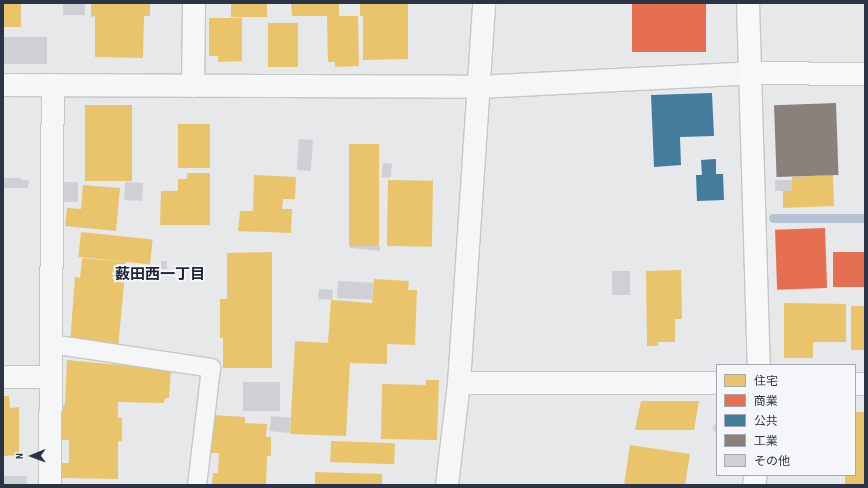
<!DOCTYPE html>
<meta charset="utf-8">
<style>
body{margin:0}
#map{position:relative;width:868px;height:488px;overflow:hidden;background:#e6e8ea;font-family:"Sofia Sans Condensed","Noto Sans JP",sans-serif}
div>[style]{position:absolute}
.homes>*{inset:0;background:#e9c46a;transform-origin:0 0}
.shops>*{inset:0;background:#e76f51;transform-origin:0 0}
.public>*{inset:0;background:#457b9d}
.industry>*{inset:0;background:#8a817c;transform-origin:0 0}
.stream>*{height:9px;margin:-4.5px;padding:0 4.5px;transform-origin:4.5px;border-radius:4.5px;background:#b4c4d5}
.building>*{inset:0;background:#ced0d3;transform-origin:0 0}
.roads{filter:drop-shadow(1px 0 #c4c6c8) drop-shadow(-1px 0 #c4c6c8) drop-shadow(0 1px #c4c6c8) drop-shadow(0 -1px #c4c6c8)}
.lane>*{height:18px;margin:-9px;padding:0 9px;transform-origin:9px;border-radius:9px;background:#f5f6f7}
.street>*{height:22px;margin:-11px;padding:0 11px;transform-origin:11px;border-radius:11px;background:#f5f6f7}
.secondary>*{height:22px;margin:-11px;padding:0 11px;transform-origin:11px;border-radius:11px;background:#f8f8f8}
span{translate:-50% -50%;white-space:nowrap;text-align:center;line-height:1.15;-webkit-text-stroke:4px #f4f6f9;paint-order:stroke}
.neighbourhood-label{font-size:15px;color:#1d2536;font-weight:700}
.frame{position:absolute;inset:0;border:4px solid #2b3445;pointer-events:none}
.legend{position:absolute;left:716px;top:364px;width:140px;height:112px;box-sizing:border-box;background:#f4f6f9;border:1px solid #a4a8b1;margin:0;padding:5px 7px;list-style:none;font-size:12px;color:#2b3445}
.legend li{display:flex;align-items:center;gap:8px;height:20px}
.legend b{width:20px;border:1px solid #a4a8b1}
.north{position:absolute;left:12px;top:436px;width:40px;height:40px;-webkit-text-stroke:3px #f4f6f9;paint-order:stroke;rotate:269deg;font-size:11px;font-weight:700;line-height:16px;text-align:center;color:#2b3445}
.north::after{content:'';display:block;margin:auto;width:14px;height:18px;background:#2b3445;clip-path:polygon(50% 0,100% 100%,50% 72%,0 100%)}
</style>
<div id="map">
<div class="homes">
<i style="left:3px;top:3px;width:18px;height:24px"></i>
<i style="clip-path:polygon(91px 3px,150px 3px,150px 16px,144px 16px,143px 58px,95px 57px,95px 16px,91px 17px)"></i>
<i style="left:231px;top:3px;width:36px;height:14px"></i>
<i style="clip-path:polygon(291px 3px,339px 3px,339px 16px,358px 16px,359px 66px,335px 67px,335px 62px,328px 62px,327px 16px,333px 16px,292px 16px)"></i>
<i style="clip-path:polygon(360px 3px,408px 3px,408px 59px,363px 60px,363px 16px,360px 16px)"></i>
<i style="clip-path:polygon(209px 18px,242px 18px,242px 61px,218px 62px,218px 56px,209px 56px)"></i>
<i style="left:268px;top:23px;width:30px;height:44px"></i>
<i style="left:85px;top:105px;width:47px;height:76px"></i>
<i style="left:178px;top:124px;width:32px;height:44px"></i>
<i style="left:349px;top:144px;width:30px;height:102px"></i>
<i style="clip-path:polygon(187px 173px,210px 173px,210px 225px,160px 225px,161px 191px,178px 191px,178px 179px,187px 179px)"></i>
<i style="clip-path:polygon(254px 175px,296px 177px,295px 199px,283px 199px,282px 209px,292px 209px,291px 233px,238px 231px,240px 211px,253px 211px)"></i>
<i style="clip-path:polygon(833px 175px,834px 206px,783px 208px,783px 191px,792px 191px,792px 177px)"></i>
<i style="left:388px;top:180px;width:45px;height:66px;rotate:1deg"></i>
<i style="clip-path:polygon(83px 185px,120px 188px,116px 231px,65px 226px,67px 208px,81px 209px)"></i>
<i style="left:81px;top:232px;width:72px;height:25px;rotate:6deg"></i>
<i style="clip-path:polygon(272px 252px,272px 368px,223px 368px,223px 338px,220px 338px,220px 299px,227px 299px,227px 253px)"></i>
<i style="clip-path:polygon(82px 258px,126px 262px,118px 348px,70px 344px,75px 277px,80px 278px)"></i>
<i style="clip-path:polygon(681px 270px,682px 319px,675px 319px,675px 342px,658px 342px,658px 346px,647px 346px,646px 271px)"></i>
<i style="clip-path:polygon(374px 279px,409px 281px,408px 290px,417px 290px,415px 345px,387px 344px,387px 364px,350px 363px,346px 436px,290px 434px,295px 341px,328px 343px,331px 300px,372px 303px)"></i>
<i style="clip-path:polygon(784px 303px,846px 304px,846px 342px,813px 342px,813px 358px,784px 358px)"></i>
<i style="left:851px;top:306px;width:14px;height:44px"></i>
<i style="clip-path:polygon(67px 360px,171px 370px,169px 398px,165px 398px,164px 403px,118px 402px,118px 418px,122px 418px,122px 441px,118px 441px,118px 479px,61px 478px,61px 463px,69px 463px,69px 440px,61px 440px,61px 405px,65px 405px)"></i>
<i style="clip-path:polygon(426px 380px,439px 380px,437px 440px,381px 439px,382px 384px,426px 385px)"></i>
<i style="clip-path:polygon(3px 396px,9px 396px,10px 408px,19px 407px,19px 455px,3px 456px)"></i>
<i style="clip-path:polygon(641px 401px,699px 401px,694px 430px,635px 430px)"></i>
<i style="clip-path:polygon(855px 412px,865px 412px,865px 485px,845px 485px,845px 475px,855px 475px)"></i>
<i style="clip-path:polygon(213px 415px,245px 417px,245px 423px,267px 424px,266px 437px,271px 437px,271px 456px,267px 456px,266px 485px,212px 485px,213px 473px,218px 473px,219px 453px,206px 453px)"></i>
<i style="left:331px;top:441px;width:64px;height:21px;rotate:2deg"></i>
<i style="clip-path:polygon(630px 445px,690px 454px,685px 485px,624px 485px)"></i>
<i style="clip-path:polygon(315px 472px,382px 474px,382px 485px,315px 485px)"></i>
</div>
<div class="shops">
<i style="left:632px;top:3px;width:74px;height:49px"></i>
<i style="left:825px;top:228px;width:60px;height:50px;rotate:88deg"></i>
<i style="left:865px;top:252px;width:35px;height:32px;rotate:90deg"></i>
</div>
<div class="public">
<i style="clip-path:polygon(712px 93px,714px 136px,680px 137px,681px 165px,654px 167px,651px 95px)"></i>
<i style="clip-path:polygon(716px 159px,716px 174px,723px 174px,724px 200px,697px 201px,696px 175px,702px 175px,701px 160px)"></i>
</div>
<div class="industry">
<i style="left:836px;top:103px;width:72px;height:62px;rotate:88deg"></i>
</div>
<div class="stream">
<i style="left:773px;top:218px;width:92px"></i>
</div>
<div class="building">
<i style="left:63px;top:3px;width:22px;height:12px"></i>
<i style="left:3px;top:37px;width:44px;height:27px"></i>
<i style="left:299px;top:139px;width:14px;height:31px;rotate:4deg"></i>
<i style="left:383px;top:163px;width:9px;height:14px;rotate:6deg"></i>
<i style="clip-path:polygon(3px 178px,21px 178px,21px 180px,29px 180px,28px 188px,3px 188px)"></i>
<i style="left:792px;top:180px;width:11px;height:17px;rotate:90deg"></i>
<i style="left:63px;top:182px;width:15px;height:20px"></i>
<i style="left:125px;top:182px;width:18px;height:18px;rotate:3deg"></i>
<i style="clip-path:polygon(350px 246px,380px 246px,380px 251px,350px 248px)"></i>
<i style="left:161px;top:261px;width:6px;height:8px"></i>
<i style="left:630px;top:271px;width:24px;height:18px;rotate:90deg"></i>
<i style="left:338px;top:281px;width:35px;height:17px;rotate:3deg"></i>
<i style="left:319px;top:289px;width:14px;height:10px;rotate:4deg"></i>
<i style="left:280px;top:382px;width:29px;height:37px;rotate:90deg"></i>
<i style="left:271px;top:416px;width:20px;height:15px;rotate:6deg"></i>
<i style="clip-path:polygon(717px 423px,717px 434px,712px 427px)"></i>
<i style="left:27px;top:476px;width:9px;height:24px;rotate:90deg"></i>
</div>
<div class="roads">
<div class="lane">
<i style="left:51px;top:344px;width:162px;rotate:8.5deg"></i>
<i style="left:211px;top:368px;width:118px;rotate:96.8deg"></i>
</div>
<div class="street">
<i style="left:3px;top:85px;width:476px;rotate:0.2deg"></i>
<i style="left:479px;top:87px;width:272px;rotate:-2.9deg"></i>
<i style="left:193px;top:86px;width:83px;rotate:-89.3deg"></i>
<i style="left:3px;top:377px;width:48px"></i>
<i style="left:459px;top:383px;width:258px"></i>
<i style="left:855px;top:384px;width:10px"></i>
<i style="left:50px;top:485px;width:400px;rotate:-89.6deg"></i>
<i style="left:447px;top:485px;width:103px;rotate:-83.3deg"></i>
<i style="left:459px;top:383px;width:381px;rotate:-86.2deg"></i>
</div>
<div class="secondary">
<i style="left:748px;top:3px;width:362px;rotate:88.3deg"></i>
<i style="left:751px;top:73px;width:114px;rotate:0.5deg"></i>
<i style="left:754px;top:485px;width:10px;rotate:-79deg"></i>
</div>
</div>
<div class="neighbourhood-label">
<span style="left:160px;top:275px">薮田西一丁目</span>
</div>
<div class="frame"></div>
<ul class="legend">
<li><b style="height:11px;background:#e9c46a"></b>住宅</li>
<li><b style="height:11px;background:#e76f51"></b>商業</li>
<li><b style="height:11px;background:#457b9d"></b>公共</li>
<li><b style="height:11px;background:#8a817c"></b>工業</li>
<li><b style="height:11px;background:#ced0d3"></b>その他</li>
</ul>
<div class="north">N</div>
</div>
